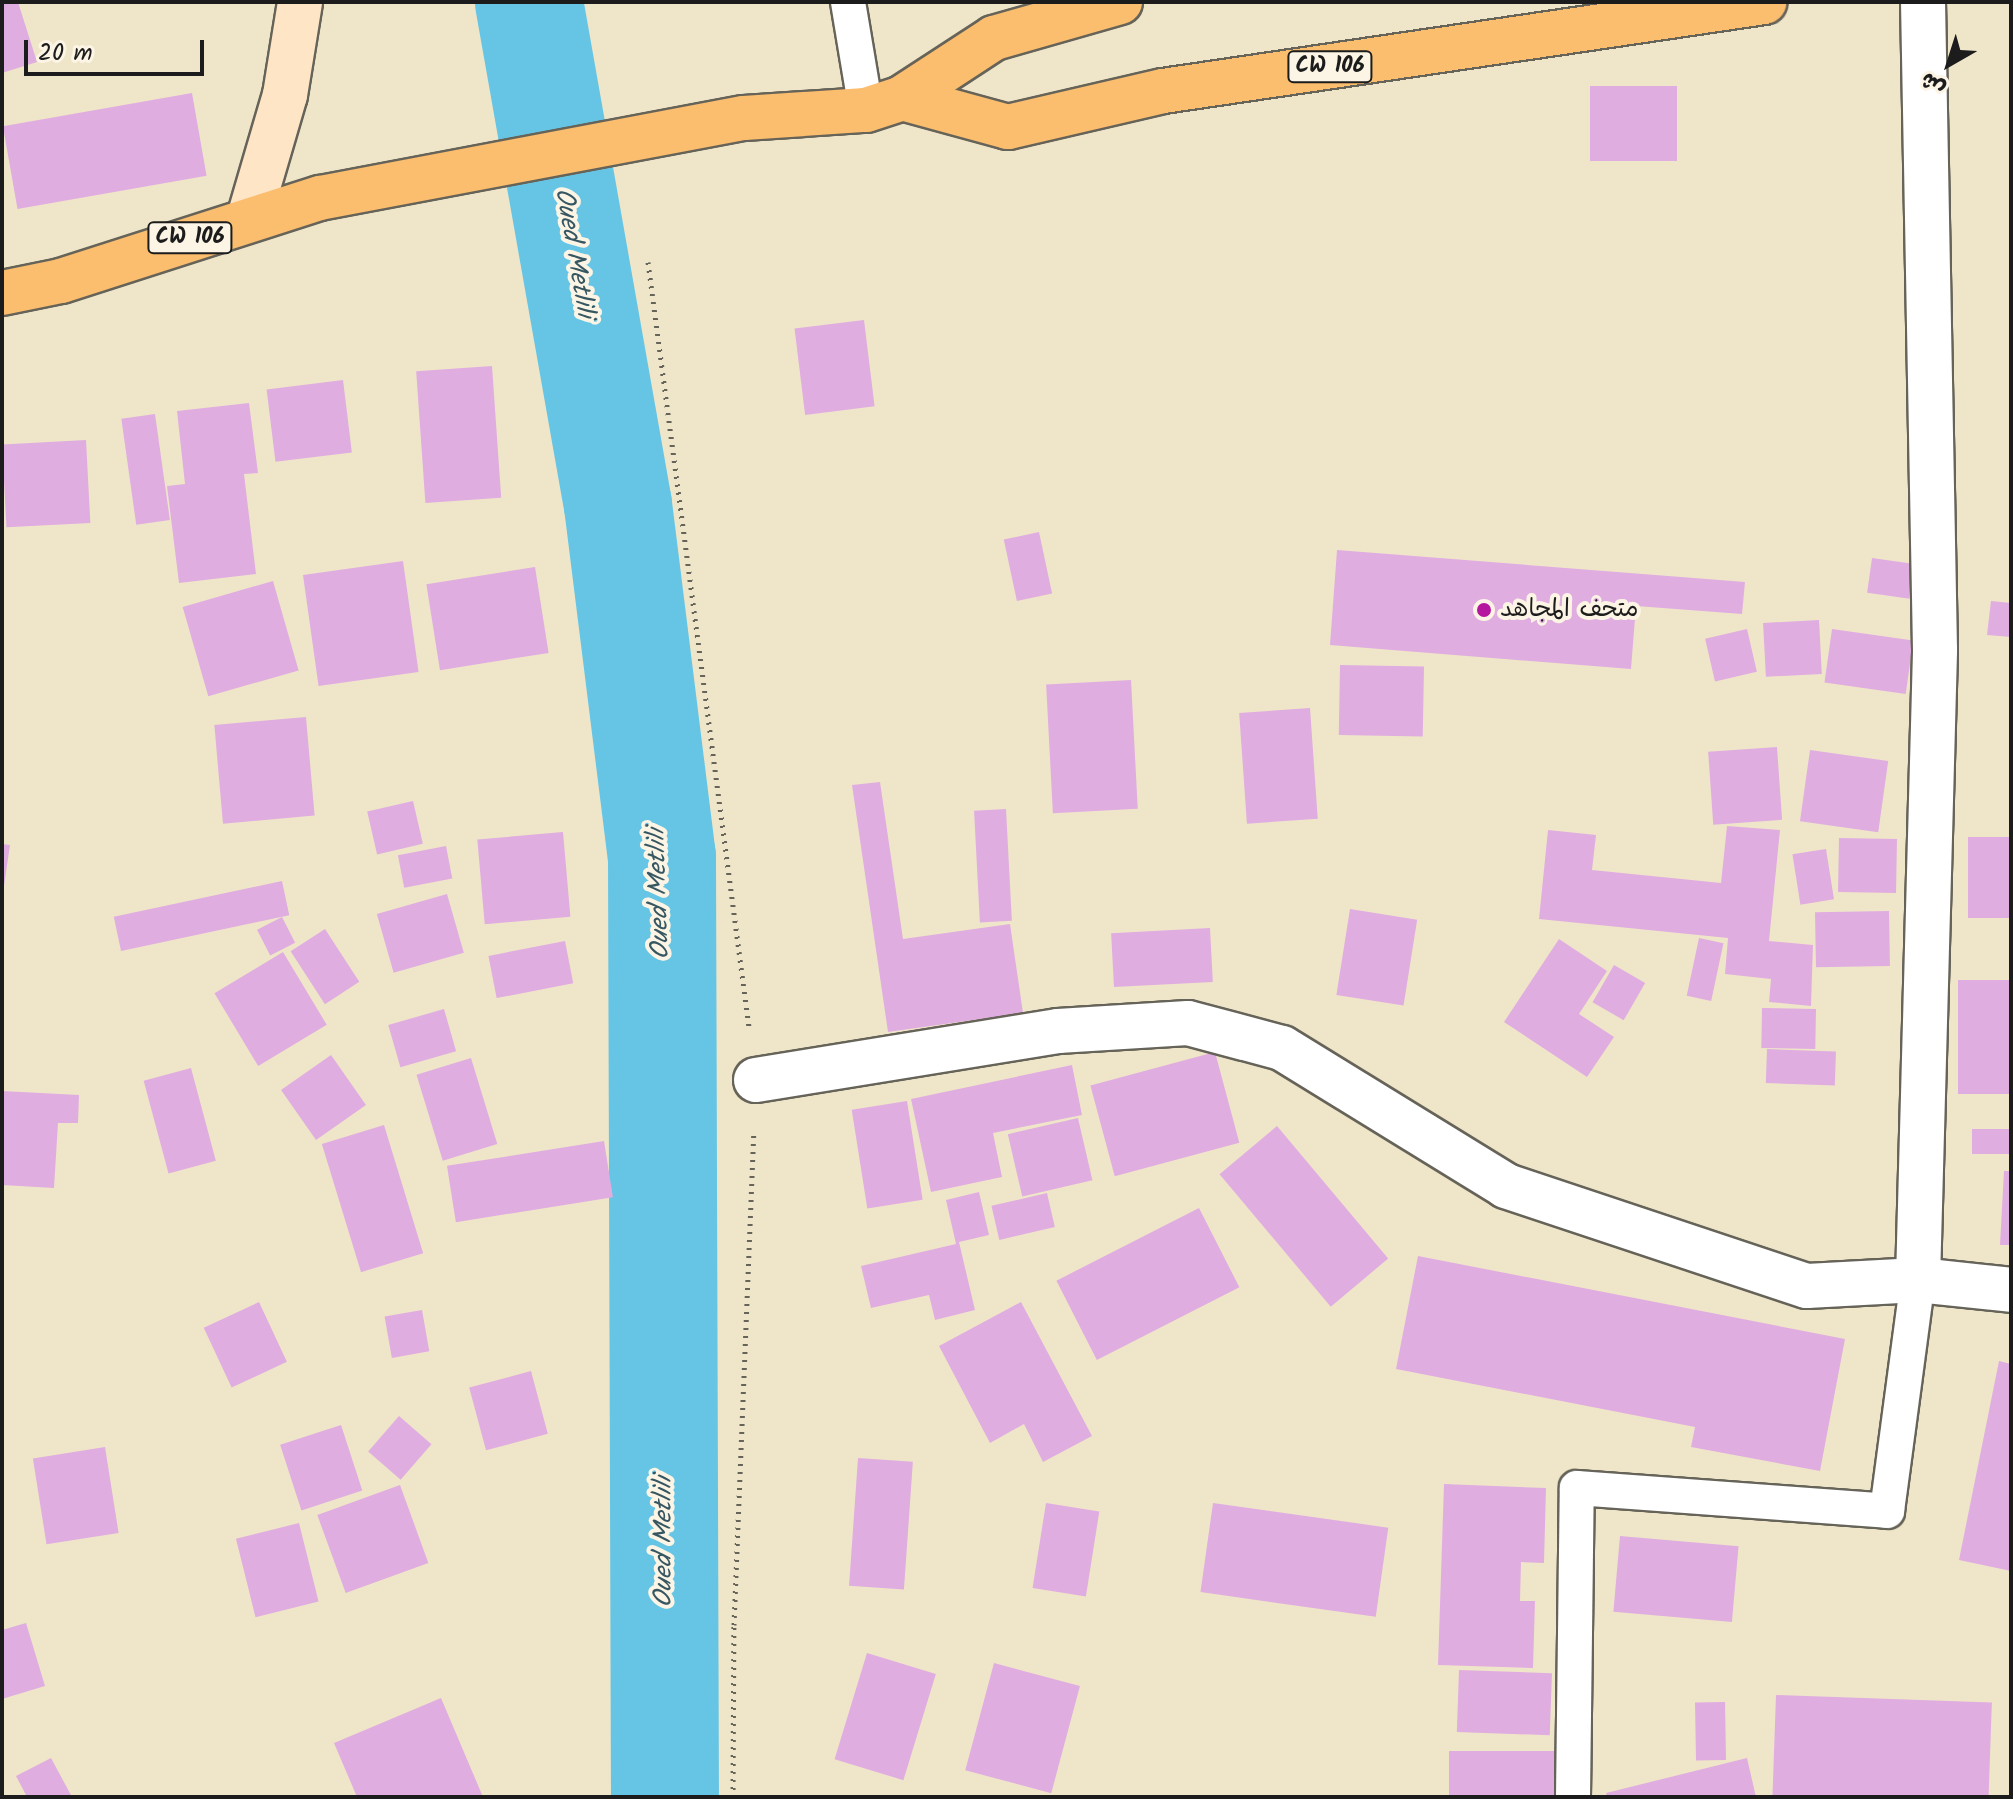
<!DOCTYPE html>
<meta charset="utf-8">
<style>
body{margin:0}
#map{position:relative;width:2013px;height:1799px;overflow:hidden;background:#efe6c9;font-family:Kalam,"Playpen Sans Arabic",sans-serif}
div>[style]{position:absolute}
.river>*{height:108px;margin:-54px;padding:0 54px;transform-origin:54px;border-radius:54px;background:#66c5e4}
.building>*{inset:0;background:#e0ade1;transform-origin:0 0}
.path>*{height:5px;margin-top:-2.5px;transform-origin:0;background:repeating-linear-gradient(90deg,#666359 0 2px,transparent 0 8px)}
.roads{filter:drop-shadow(2px 0 #666359) drop-shadow(-2px 0 #666359) drop-shadow(0 2px #666359) drop-shadow(0 -2px #666359)}
.lane>*{height:34px;margin:-17px;padding:0 17px;transform-origin:17px;border-radius:17px;background:#fff}
.street>*{height:44px;margin:-22px;padding:0 22px;transform-origin:22px;border-radius:22px;background:#fff}
.secondary>*{height:44px;margin:-22px;padding:0 22px;transform-origin:22px;border-radius:22px;background:#fde5c5}
.primary>*{height:44px;margin:-22px;padding:0 22px;transform-origin:22px;border-radius:22px;background:#fbbd6e}
.dots>*{width:22px;height:22px;translate:-50% -50%;box-sizing:border-box;border:4px solid #fcf5e5;border-radius:50%}
span{translate:-50% -50%;white-space:nowrap;text-align:center;line-height:1.15;-webkit-text-stroke:8px #fcf5e5;paint-order:stroke}
.shield-label span{padding:2px 6px;background:#fcf5e5;border:2px solid;border-radius:6px;-webkit-text-stroke-width:0}
.shield-label{font-size:22px;color:#1c1c1c;font-weight:700}
.poi-label{font-size:24px;color:#1c1c1c}
.left{translate:0 -50%;text-align:left}
.water-label{font-size:26px;color:#365762;font-style:italic}
.frame{position:absolute;inset:0;border:4px solid #1c1c1c;pointer-events:none}
.north{position:absolute;left:1909px;top:24px;width:80px;height:80px;-webkit-text-stroke:6px #fcf5e5;paint-order:stroke;rotate:219deg;font-size:22px;font-weight:700;line-height:32px;text-align:center;color:#1c1c1c}
.north::after{content:'';display:block;margin:auto;width:28px;height:36px;background:#1c1c1c;clip-path:polygon(50% 0,100% 100%,50% 72%,0 100%)}
.scale{position:absolute;left:24px;top:40px;width:180px;height:36px;box-sizing:border-box;border:4px solid #1c1c1c;border-top:0;padding-left:10px;font-size:24px;line-height:28px;white-space:nowrap;color:#1c1c1c;-webkit-text-stroke:6px #fcf5e5;paint-order:stroke}
</style>
<div id="map">
<div class="river">
<i style="left:529px;top:2px;width:511px;rotate:79.97deg"></i>
<i style="left:618px;top:505px;width:355px;rotate:82.9deg"></i>
<i style="left:662px;top:857px;width:940px;rotate:89.82deg"></i>
</div>
<div class="building">
<i style="clip-path:polygon(2px 2px,18px 2px,37px 62px,2px 73px)"></i>
<i style="left:1677px;top:86px;width:75px;height:87px;rotate:90deg"></i>
<i style="left:192px;top:93px;width:84px;height:192px;rotate:80deg"></i>
<i style="left:864px;top:320px;width:87px;height:70px;rotate:83deg"></i>
<i style="left:492px;top:366px;width:132px;height:76px;rotate:86deg"></i>
<i style="left:343px;top:380px;width:73px;height:77px;rotate:83deg"></i>
<i style="clip-path:polygon(249px 403px,258px 473px,244px 474px,256px 574px,179px 583px,167px 486px,185px 484px,177px 411px)"></i>
<i style="left:155px;top:414px;width:107px;height:34px;rotate:82deg"></i>
<i style="left:86px;top:440px;width:83px;height:84px;rotate:87deg"></i>
<i style="left:1039px;top:532px;width:63px;height:36px;rotate:78deg"></i>
<i style="clip-path:polygon(1337px 550px,1745px 582px,1742px 614px,1636px 606px,1631px 669px,1330px 645px)"></i>
<i style="left:1872px;top:558px;width:43px;height:35px;rotate:8deg"></i>
<i style="left:403px;top:561px;width:112px;height:101px;rotate:82deg"></i>
<i style="left:535px;top:567px;width:87px;height:110px;rotate:81deg"></i>
<i style="left:273px;top:581px;width:93px;height:94px;rotate:74deg"></i>
<i style="clip-path:polygon(1991px 601px,2011px 603px,2011px 637px,1987px 635px)"></i>
<i style="left:1819px;top:620px;width:54px;height:56px;rotate:87deg"></i>
<i style="left:1747px;top:629px;width:44px;height:43px;rotate:77deg"></i>
<i style="left:1832px;top:629px;width:82px;height:54px;rotate:8deg"></i>
<i style="left:1340px;top:665px;width:84px;height:70px;rotate:1deg"></i>
<i style="left:1131px;top:680px;width:129px;height:85px;rotate:87deg"></i>
<i style="left:1310px;top:708px;width:111px;height:71px;rotate:86deg"></i>
<i style="left:306px;top:717px;width:99px;height:92px;rotate:85deg"></i>
<i style="left:1777px;top:747px;width:73px;height:69px;rotate:86deg"></i>
<i style="left:1810px;top:750px;width:79px;height:72px;rotate:8deg"></i>
<i style="clip-path:polygon(880px 782px,903px 939px,1010px 924px,1023px 1013px,888px 1032px,852px 785px)"></i>
<i style="left:413px;top:801px;width:44px;height:47px;rotate:77deg"></i>
<i style="left:1006px;top:809px;width:112px;height:32px;rotate:87deg"></i>
<i style="clip-path:polygon(1727px 826px,1780px 830px,1769px 941px,1813px 945px,1811px 1006px,1769px 1002px,1771px 979px,1725px 974px,1728px 938px,1539px 919px,1548px 830px,1596px 835px,1592px 870px,1721px 883px)"></i>
<i style="left:563px;top:832px;width:85px;height:86px;rotate:85deg"></i>
<i style="left:2011px;top:837px;width:81px;height:43px;rotate:90deg"></i>
<i style="left:1839px;top:838px;width:58px;height:54px;rotate:1deg"></i>
<i style="clip-path:polygon(2px 844px,10px 845px,4px 886px,2px 886px)"></i>
<i style="left:446px;top:846px;width:33px;height:49px;rotate:79deg"></i>
<i style="left:1826px;top:849px;width:51px;height:34px;rotate:81deg"></i>
<i style="left:282px;top:881px;width:35px;height:172px;rotate:78deg"></i>
<i style="left:447px;top:894px;width:61px;height:73px;rotate:74deg"></i>
<i style="left:1350px;top:909px;width:68px;height:87px;rotate:9deg"></i>
<i style="left:1889px;top:911px;width:55px;height:74px;rotate:89deg"></i>
<i style="left:282px;top:917px;width:29px;height:28px;rotate:63deg"></i>
<i style="left:1210px;top:928px;width:54px;height:99px;rotate:87deg"></i>
<i style="left:325px;top:929px;width:63px;height:41px;rotate:57deg"></i>
<i style="left:1699px;top:938px;width:25px;height:59px;rotate:12deg"></i>
<i style="clip-path:polygon(1559px 939px,1607px 971px,1579px 1014px,1614px 1037px,1587px 1077px,1504px 1022px)"></i>
<i style="left:565px;top:941px;width:43px;height:78px;rotate:79deg"></i>
<i style="left:283px;top:952px;width:85px;height:80px;rotate:59deg"></i>
<i style="left:1614px;top:965px;width:36px;height:43px;rotate:30deg"></i>
<i style="left:1958px;top:980px;width:53px;height:114px"></i>
<i style="left:1762px;top:1008px;width:54px;height:40px;rotate:1deg"></i>
<i style="left:444px;top:1009px;width:44px;height:58px;rotate:74deg"></i>
<i style="left:1767px;top:1049px;width:69px;height:34px;rotate:2deg"></i>
<i style="left:1215px;top:1052px;width:94px;height:129px;rotate:75deg"></i>
<i style="left:331px;top:1055px;width:61px;height:61px;rotate:55deg"></i>
<i style="left:471px;top:1058px;width:90px;height:57px;rotate:73deg"></i>
<i style="clip-path:polygon(1072px 1065px,1082px 1115px,993px 1133px,1002px 1177px,931px 1192px,911px 1099px)"></i>
<i style="left:191px;top:1068px;width:96px;height:49px;rotate:75deg"></i>
<i style="clip-path:polygon(2px 1091px,79px 1095px,78px 1123px,58px 1123px,54px 1188px,2px 1185px)"></i>
<i style="left:907px;top:1101px;width:100px;height:56px;rotate:81deg"></i>
<i style="left:1078px;top:1118px;width:64px;height:72px;rotate:77deg"></i>
<i style="left:384px;top:1125px;width:134px;height:65px;rotate:73deg"></i>
<i style="left:1277px;top:1126px;width:173px;height:75px;rotate:50deg"></i>
<i style="left:2011px;top:1129px;width:25px;height:39px;rotate:90deg"></i>
<i style="left:604px;top:1141px;width:57px;height:159px;rotate:81deg"></i>
<i style="clip-path:polygon(2004px 1171px,2011px 1171px,2011px 1245px,2000px 1245px)"></i>
<i style="clip-path:polygon(979px 1192px,989px 1235px,959px 1242px,975px 1310px,935px 1320px,929px 1295px,871px 1308px,861px 1266px,956px 1244px,946px 1200px)"></i>
<i style="left:1047px;top:1193px;width:35px;height:57px;rotate:77deg"></i>
<i style="left:1199px;top:1208px;width:89px;height:160px;rotate:63deg"></i>
<i style="clip-path:polygon(1418px 1256px,1845px 1339px,1820px 1471px,1691px 1447px,1695px 1427px,1396px 1369px)"></i>
<i style="left:259px;top:1302px;width:66px;height:61px;rotate:65deg"></i>
<i style="clip-path:polygon(1021px 1302px,1092px 1436px,1043px 1462px,1024px 1424px,990px 1443px,939px 1346px)"></i>
<i style="left:422px;top:1310px;width:42px;height:38px;rotate:80deg"></i>
<i style="clip-path:polygon(1999px 1361px,2011px 1364px,2011px 1571px,1959px 1560px)"></i>
<i style="left:531px;top:1371px;width:65px;height:64px;rotate:75deg"></i>
<i style="left:399px;top:1416px;width:43px;height:47px;rotate:41deg"></i>
<i style="left:341px;top:1425px;width:69px;height:64px;rotate:72deg"></i>
<i style="left:105px;top:1447px;width:87px;height:73px;rotate:81deg"></i>
<i style="left:858px;top:1458px;width:55px;height:128px;rotate:4deg"></i>
<i style="clip-path:polygon(1444px 1484px,1546px 1488px,1544px 1563px,1521px 1562px,1520px 1601px,1535px 1601px,1533px 1668px,1438px 1665px)"></i>
<i style="left:400px;top:1485px;width:83px;height:88px;rotate:70deg"></i>
<i style="left:1046px;top:1503px;width:54px;height:86px;rotate:9deg"></i>
<i style="left:1213px;top:1503px;width:177px;height:90px;rotate:8deg"></i>
<i style="left:299px;top:1523px;width:81px;height:65px;rotate:76deg"></i>
<i style="left:1620px;top:1536px;width:119px;height:76px;rotate:5deg"></i>
<i style="clip-path:polygon(26px 1623px,45px 1686px,2px 1699px,2px 1630px)"></i>
<i style="left:867px;top:1653px;width:72px;height:111px;rotate:17deg"></i>
<i style="left:994px;top:1663px;width:89px;height:111px;rotate:15deg"></i>
<i style="left:1459px;top:1670px;width:93px;height:62px;rotate:2deg"></i>
<i style="left:1776px;top:1695px;width:216px;height:102px;rotate:2deg"></i>
<i style="clip-path:polygon(441px 1698px,483px 1797px,357px 1797px,334px 1743px)"></i>
<i style="left:1725px;top:1702px;width:58px;height:30px;rotate:89deg"></i>
<i style="left:1449px;top:1751px;width:115px;height:46px"></i>
<i style="clip-path:polygon(51px 1758px,72px 1797px,27px 1797px,16px 1776px)"></i>
<i style="clip-path:polygon(1747px 1758px,1756px 1797px,1607px 1797px,1606px 1793px)"></i>
</div>
<div class="path">
<i style="left:648px;top:262px;width:772px;rotate:82.48deg"></i>
<i style="left:733px;top:1797px;width:172px;rotate:-89.7deg"></i>
<i style="left:734px;top:1625px;width:493px;rotate:-87.7deg"></i>
</div>
<div class="roads">
<div class="lane">
<i style="left:848px;top:2px;width:109px;rotate:80.5deg"></i>
<i style="left:1573px;top:1797px;width:309px;rotate:-89.3deg"></i>
<i style="left:1577px;top:1488px;width:311px;rotate:4.2deg"></i>
<i style="left:1887px;top:1511px;width:233px;rotate:-82.4deg"></i>
</div>
<div class="street">
<i style="left:756px;top:1080px;width:306px;rotate:-9.2deg"></i>
<i style="left:1058px;top:1031px;width:130px;rotate:-3.5deg"></i>
<i style="left:1188px;top:1023px;width:97px;rotate:14.9deg"></i>
<i style="left:1282px;top:1048px;width:263px;rotate:31.6deg"></i>
<i style="left:1506px;top:1186px;width:317px;rotate:18.4deg"></i>
<i style="left:1807px;top:1286px;width:111px;rotate:-3.1deg"></i>
<i style="left:1918px;top:1280px;width:94px;rotate:6.1deg"></i>
<i style="left:1918px;top:1280px;width:630px;rotate:-88.45deg"></i>
<i style="left:1935px;top:650px;width:648px;rotate:-91.06deg"></i>
</div>
<div class="secondary">
<i style="left:249px;top:218px;width:128px;rotate:-73.7deg"></i>
<i style="left:285px;top:95px;width:94px;rotate:-80.8deg"></i>
</div>
<div class="primary">
<i style="left:902px;top:98px;width:110px;rotate:15.3deg"></i>
<i style="left:1008px;top:127px;width:159px;rotate:-13.1deg"></i>
<i style="left:1163px;top:91px;width:608px;rotate:-8.42deg"></i>
<i style="left:2px;top:293px;width:60px;rotate:-11.5deg"></i>
<i style="left:61px;top:281px;width:272px;rotate:-17.8deg"></i>
<i style="left:320px;top:198px;width:431px;rotate:-10.7deg"></i>
<i style="left:744px;top:118px;width:122px;rotate:-3.8deg"></i>
<i style="left:866px;top:110px;width:38px;rotate:-18deg"></i>
<i style="left:902px;top:98px;width:110px;rotate:-33.1deg"></i>
<i style="left:994px;top:38px;width:131px;rotate:-15.9deg"></i>
</div>
</div>
<div class="dots">
<i style="left:1484px;top:610px;background:#b5179e"></i>
</div>
<div class="shield-label">
<span style="left:1330px;top:67px">CW 106</span>
<span style="left:190px;top:238px">CW 106</span>
</div>
<div class="poi-label">
<span class="left" style="left:1500px;top:610px">متحف المجاهد</span>
</div>
<div class="water-label">
<span style="left:573px;top:253px;rotate:80deg">Oued Metlili</span>
<span style="left:660px;top:894px;rotate:-92deg">Oued Metlili</span>
<span style="left:665px;top:1542px;rotate:-90deg">Oued Metlili</span>
</div>
<div class="frame"></div>
<div class="north">ش</div>
<div class="scale">20 m</div>
</div>
